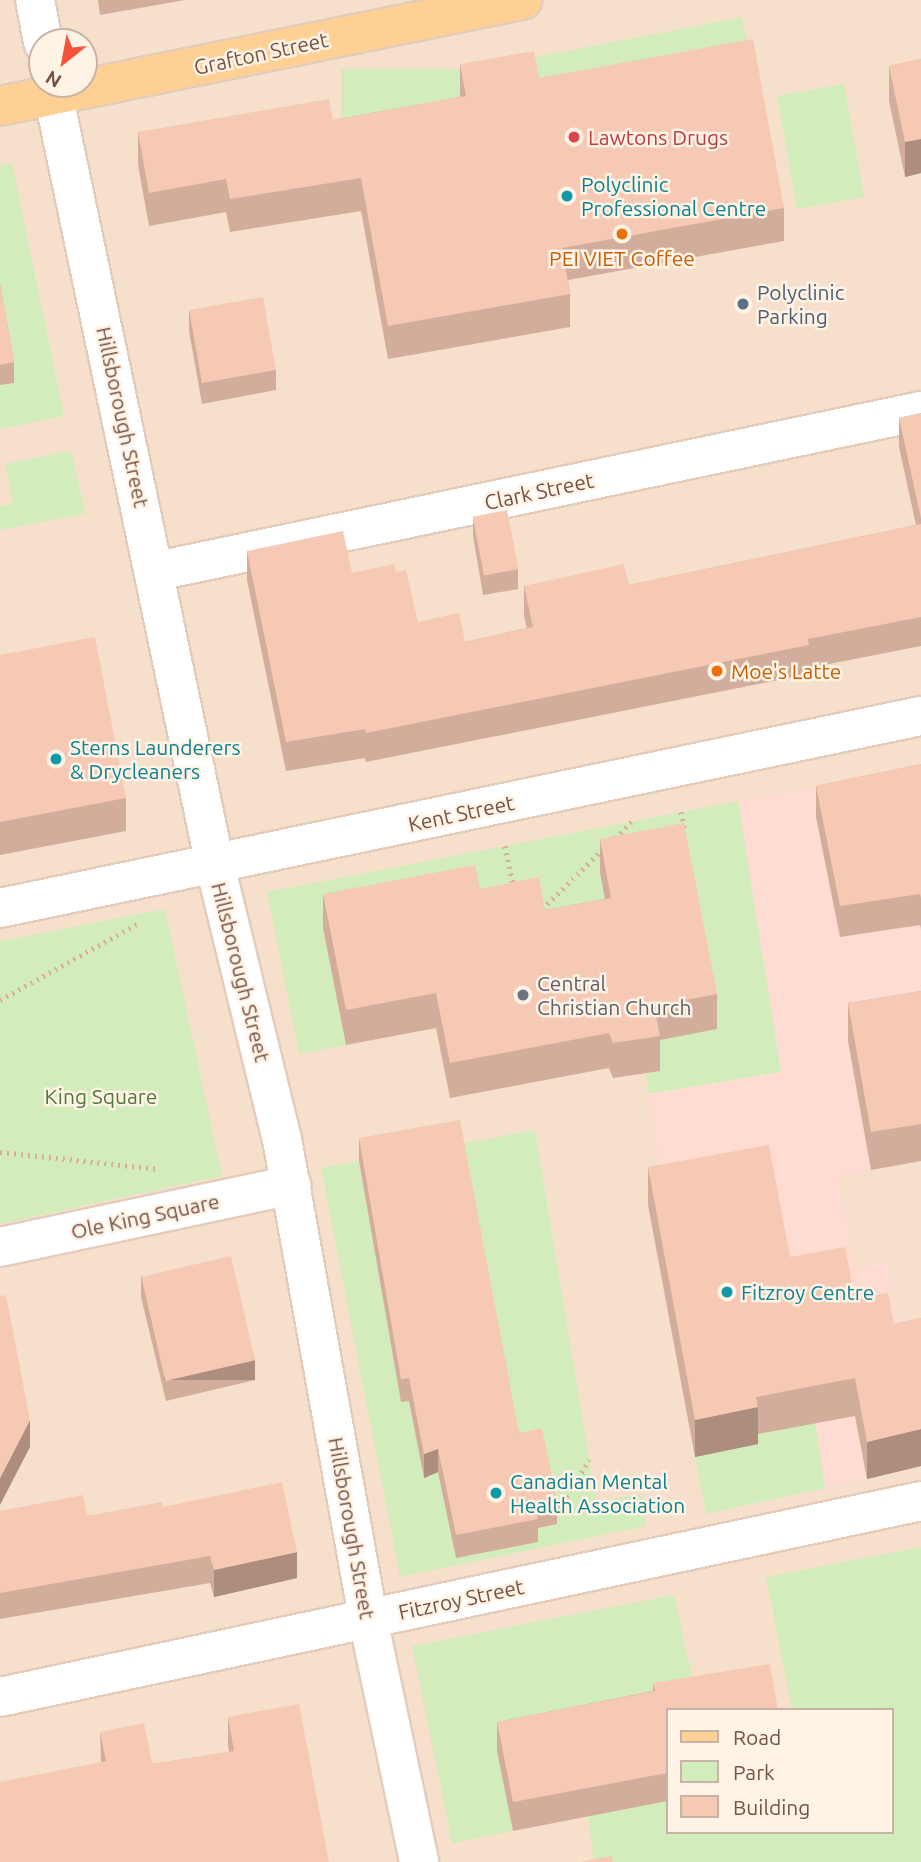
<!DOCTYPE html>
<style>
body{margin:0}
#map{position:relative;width:921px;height:1862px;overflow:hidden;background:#feefde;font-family:Ubuntu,sans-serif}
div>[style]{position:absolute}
.residential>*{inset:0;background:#f6e0cc}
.commercial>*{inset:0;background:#ffdcd1}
.green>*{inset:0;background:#d3ecbc;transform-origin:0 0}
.path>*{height:4.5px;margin-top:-2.25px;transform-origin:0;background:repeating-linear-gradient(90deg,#daad97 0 2px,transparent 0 7px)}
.roads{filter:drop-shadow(2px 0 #e4ccbd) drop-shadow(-2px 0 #e4ccbd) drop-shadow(0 2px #e4ccbd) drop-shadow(0 -2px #e4ccbd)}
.street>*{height:38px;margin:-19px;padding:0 19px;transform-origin:19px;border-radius:19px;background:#fff}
.secondary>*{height:38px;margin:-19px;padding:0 19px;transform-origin:19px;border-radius:19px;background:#fff}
.primary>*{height:38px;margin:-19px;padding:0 19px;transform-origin:19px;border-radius:19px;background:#ffd094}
.wall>*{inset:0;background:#d3ad9b}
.shaded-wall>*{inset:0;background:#ac8d7e;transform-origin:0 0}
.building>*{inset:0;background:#f5c9b4;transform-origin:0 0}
.dots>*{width:19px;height:19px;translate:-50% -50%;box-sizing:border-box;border:4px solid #fff3e6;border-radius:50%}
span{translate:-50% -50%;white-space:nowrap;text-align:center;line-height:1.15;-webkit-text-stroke:5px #fff3e6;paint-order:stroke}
.street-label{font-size:21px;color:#755345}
.health-label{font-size:21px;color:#be3a42}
.left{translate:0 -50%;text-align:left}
.culture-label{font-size:21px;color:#0d838f}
.food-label{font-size:21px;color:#c56008}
.service-label{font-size:21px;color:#4e5e75}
.worship-label{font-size:21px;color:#5b616d}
.park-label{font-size:21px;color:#507739}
.legend{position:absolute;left:666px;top:1708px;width:228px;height:126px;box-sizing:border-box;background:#fff3e6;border:2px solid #c8b3a6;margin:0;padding:9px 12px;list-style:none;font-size:21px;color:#755345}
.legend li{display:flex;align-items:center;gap:14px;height:35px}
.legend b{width:35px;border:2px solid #c8b3a6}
.north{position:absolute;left:28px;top:28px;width:70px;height:70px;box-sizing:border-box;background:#fff3e6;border:2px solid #c8b3a6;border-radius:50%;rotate:211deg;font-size:19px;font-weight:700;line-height:28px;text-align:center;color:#755345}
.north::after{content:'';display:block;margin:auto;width:24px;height:32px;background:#f25539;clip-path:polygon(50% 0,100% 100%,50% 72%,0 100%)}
</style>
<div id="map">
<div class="residential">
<i style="clip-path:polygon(evenodd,0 0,921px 0,921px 1862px,0 1862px,0 0,42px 42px,84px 42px,84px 84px,42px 84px,42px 42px,0 0,667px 1710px,891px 1710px,891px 1832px,667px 1832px,667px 1710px)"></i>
</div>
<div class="commercial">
<i style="clip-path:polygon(921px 766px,921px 1028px,871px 1170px,837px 1176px,855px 1268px,888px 1263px,906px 1356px,921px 1375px,921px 1466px,900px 1360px,851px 1398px,867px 1479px,825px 1488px,815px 1423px,648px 1205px,645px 1192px,663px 1188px,649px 1094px,781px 1071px,738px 801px)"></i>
</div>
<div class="green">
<i style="left:742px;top:17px;width:56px;height:230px;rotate:79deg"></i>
<i style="left:466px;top:69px;width:60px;height:125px;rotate:90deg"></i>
<i style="left:844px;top:84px;width:115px;height:68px;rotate:80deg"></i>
<i style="clip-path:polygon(12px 163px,64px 416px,0 429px,0 165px)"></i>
<i style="clip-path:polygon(71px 451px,86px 514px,0 530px,0 506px,13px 504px,5px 464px)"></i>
<i style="clip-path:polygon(738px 801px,781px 1072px,649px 1094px,646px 1073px,654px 1041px,717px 1029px,611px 932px,323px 928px,346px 1045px,299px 1054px,267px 892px)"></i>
<i style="clip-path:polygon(165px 909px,222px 1176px,0 1224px,0 941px)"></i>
<i style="clip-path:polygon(535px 1130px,596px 1502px,641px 1494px,646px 1526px,400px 1577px,321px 1168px,359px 1161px,401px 1402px,409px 1401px,424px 1477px,438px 1472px,456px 1558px,538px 1542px,460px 1144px)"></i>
<i style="clip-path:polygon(815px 1423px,825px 1488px,706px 1514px,695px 1457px,758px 1444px,754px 1425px)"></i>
<i style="clip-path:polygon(921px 1547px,921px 1862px,594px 1862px,588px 1816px,497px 1751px,513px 1831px,452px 1843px,412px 1646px,674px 1595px,698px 1704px,653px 1712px,667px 1795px,667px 1832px,891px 1832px,891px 1710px,792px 1710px,766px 1577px)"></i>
</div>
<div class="path">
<i style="left:681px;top:812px;width:17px;rotate:77deg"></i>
<i style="left:615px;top:838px;width:23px;rotate:-45deg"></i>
<i style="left:505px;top:846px;width:42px;rotate:77.6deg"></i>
<i style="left:542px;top:909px;width:86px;rotate:-44.5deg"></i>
<i style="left:0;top:1000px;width:159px;rotate:-29deg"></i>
<i style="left:0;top:1152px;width:160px;rotate:6.1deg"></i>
<i style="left:555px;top:1514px;width:64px;rotate:-57.8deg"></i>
</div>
<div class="roads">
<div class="street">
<i style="left:35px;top:0;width:43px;rotate:79.2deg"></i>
<i style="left:51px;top:84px;width:798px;rotate:78.14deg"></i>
<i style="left:215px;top:865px;width:282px;rotate:76.3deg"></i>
<i style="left:282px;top:1139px;width:488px;rotate:79.8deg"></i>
<i style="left:368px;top:1619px;width:248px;rotate:78.1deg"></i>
<i style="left:157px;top:571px;width:781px;rotate:-11.83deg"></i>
<i style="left:0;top:1247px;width:298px;rotate:-12deg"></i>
<i style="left:0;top:1697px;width:942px;rotate:-12.01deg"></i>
</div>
<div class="secondary">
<i style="left:0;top:908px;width:941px;rotate:-11.78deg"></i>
</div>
<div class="primary">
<i style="left:0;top:106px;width:533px;rotate:-11.48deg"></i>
</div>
</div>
<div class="wall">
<i style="clip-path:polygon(98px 0,185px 0,100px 15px)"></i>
<i style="clip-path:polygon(921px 59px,921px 173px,905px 177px,889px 101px,889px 66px)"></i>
<i style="clip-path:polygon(460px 64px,539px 78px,784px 208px,784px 241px,568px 280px,570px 294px,570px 327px,388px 359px,361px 211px,230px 232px,226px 212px,149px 226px,138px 165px,138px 132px,333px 120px,460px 97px)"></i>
<i style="clip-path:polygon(0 284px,14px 362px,14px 383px,0 385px)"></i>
<i style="clip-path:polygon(189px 311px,276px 370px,276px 390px,202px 404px,189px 331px)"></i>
<i style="clip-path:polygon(921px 413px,921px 646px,809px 668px,809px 674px,366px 762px,365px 758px,286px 771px,247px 580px,247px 551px,352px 573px,396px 572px,418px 622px,465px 642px,527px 628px,524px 616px,524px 586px,629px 585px,916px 525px,899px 447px,899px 418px)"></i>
<i style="clip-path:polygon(473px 516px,518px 569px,518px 589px,483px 595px,473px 536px)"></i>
<i style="clip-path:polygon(0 655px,126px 798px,126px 831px,0 855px)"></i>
<i style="clip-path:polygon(921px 764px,921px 929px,920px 925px,840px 937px,816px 817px,816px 786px)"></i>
<i style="clip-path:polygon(600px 839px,717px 994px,717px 1029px,660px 1040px,660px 1071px,613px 1078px,609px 1068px,450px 1098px,436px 1028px,346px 1045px,323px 928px,323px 894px,480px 889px,545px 910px,605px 899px,600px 873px)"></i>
<i style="clip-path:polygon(921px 991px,921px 1161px,871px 1170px,848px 1041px,848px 1003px)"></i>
<i style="clip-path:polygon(359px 1138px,557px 1501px,557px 1524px,538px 1528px,538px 1542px,456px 1558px,438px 1472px,424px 1478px,409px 1401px,401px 1402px,359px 1161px)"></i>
<i style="clip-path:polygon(648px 1167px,894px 1324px,921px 1318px,921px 1466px,867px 1479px,855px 1416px,758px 1434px,758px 1444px,695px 1457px,648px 1205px)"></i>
<i style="clip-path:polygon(141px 1276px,255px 1380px,166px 1401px,141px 1297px)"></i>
<i style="clip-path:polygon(163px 1507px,297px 1578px,214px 1597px,210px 1583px,0 1619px,0 1511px,87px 1516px)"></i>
<i style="clip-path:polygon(653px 1683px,667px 1710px,667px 1801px,513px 1831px,497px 1751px,497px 1722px,653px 1691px)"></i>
<i style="clip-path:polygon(228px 1717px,329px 1862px,101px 1762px,100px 1732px,152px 1764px,229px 1752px,228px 1745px)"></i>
</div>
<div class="shaded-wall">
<i style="clip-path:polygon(921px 139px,921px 173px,905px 177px,905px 142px)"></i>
<i style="left:255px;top:1360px;width:20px;height:91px;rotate:90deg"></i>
<i style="clip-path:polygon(758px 1407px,758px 1444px,695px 1457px,695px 1420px)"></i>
<i style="clip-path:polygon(30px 1420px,30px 1447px,0 1505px,0 1478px)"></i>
<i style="clip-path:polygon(921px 1429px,921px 1466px,867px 1479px,867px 1442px)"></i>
<i style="clip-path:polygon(438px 1449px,438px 1472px,424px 1478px,424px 1454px)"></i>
<i style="clip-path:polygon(297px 1552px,297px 1578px,214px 1597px,214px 1570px)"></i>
</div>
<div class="building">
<i style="clip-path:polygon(753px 39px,784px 208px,562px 248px,570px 294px,388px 326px,361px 178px,230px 199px,226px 179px,149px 193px,138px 132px,329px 99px,333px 120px,466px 96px,460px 64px,534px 51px,539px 78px)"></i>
<i style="clip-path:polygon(921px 59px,921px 139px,905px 142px,889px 66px)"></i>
<i style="clip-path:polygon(0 284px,14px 362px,0 365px)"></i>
<i style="left:263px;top:297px;width:74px;height:75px;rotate:80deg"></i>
<i style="clip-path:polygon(921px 413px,921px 518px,899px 418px)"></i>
<i style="left:507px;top:510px;width:60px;height:35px;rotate:79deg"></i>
<i style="clip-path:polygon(921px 524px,921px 617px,808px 639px,809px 645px,366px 733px,365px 729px,286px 742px,247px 551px,343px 531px,352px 573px,394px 564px,396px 572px,406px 570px,418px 622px,459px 613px,465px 642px,533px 627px,524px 586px,624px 564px,629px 585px)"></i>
<i style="clip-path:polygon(95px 637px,126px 798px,0 822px,0 655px)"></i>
<i style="clip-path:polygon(921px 764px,921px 898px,920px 894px,840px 906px,816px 786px)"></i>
<i style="clip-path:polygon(684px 823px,717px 994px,654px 1006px,660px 1036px,613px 1043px,609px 1033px,450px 1063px,436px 993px,346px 1010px,323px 894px,475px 865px,480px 889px,539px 877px,545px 910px,611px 898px,600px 839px)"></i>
<i style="clip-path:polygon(921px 991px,921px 1124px,871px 1132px,848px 1003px)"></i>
<i style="clip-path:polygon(460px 1120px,519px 1433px,542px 1428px,557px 1501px,535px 1505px,538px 1519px,456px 1535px,438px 1449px,424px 1454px,409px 1378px,401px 1379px,359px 1138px)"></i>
<i style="clip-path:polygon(769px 1145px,790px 1257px,845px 1247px,855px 1299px,888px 1293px,894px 1324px,921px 1318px,921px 1429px,867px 1442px,855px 1378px,756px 1397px,758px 1407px,695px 1420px,648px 1167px)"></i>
<i style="left:231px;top:1256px;width:107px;height:92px;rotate:77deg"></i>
<i style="clip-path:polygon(6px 1295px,30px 1420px,0 1478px,0 1296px)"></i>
<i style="clip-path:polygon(282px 1482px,297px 1552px,214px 1570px,210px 1556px,0 1593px,0 1511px,83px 1495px,87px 1516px,162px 1502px,163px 1507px)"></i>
<i style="clip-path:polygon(770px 1664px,778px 1710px,667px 1710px,667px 1773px,513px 1802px,497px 1722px,655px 1691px,653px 1683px)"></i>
<i style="clip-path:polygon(299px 1704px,329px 1862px,0 1862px,0 1782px,106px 1761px,100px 1732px,144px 1723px,152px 1764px,234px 1751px,228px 1717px)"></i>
<i style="clip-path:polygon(612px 1856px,613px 1862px,580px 1862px)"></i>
</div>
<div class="dots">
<i style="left:574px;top:137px;background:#e0444e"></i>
<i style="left:567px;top:196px;background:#0f9aa8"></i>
<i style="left:622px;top:234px;background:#e8710a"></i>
<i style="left:743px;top:304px;background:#5c6f8a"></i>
<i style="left:717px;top:671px;background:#e8710a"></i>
<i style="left:56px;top:759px;background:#0f9aa8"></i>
<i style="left:523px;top:995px;background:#6b7280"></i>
<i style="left:727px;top:1292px;background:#0f9aa8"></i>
<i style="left:496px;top:1493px;background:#0f9aa8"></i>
</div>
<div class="street-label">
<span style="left:261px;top:53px;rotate:-12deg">Grafton Street</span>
<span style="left:123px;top:417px;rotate:78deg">Hillsborough Street</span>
<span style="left:539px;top:491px;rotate:-12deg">Clark Street</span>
<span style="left:461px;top:813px;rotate:-12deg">Kent Street</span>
<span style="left:241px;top:972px;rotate:76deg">Hillsborough Street</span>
<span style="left:145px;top:1216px;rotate:-12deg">Ole King Square</span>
<span style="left:352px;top:1528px;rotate:80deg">Hillsborough Street</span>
<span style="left:461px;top:1599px;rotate:-12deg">Fitzroy Street</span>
</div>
<div class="health-label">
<span class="left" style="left:588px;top:137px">Lawtons Drugs</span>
</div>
<div class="culture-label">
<span class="left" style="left:581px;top:196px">Polyclinic<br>Professional Centre</span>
<span class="left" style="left:70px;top:759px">Sterns Launderers<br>&amp; Drycleaners</span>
<span class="left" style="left:741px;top:1292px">Fitzroy Centre</span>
<span class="left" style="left:510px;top:1493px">Canadian Mental<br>Health Association</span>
</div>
<div class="food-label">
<span style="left:622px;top:258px">PEI VIET Coffee</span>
<span class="left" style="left:731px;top:671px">Moe's Latte</span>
</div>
<div class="service-label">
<span class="left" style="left:757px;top:304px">Polyclinic<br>Parking</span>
</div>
<div class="worship-label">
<span class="left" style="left:537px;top:995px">Central<br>Christian Church</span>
</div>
<div class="park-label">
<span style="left:101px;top:1096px">King Square</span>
</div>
<ul class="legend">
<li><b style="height:9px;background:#ffd094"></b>Road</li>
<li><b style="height:19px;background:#d3ecbc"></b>Park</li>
<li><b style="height:19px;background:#f5c9b4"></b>Building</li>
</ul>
<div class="north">N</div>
</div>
